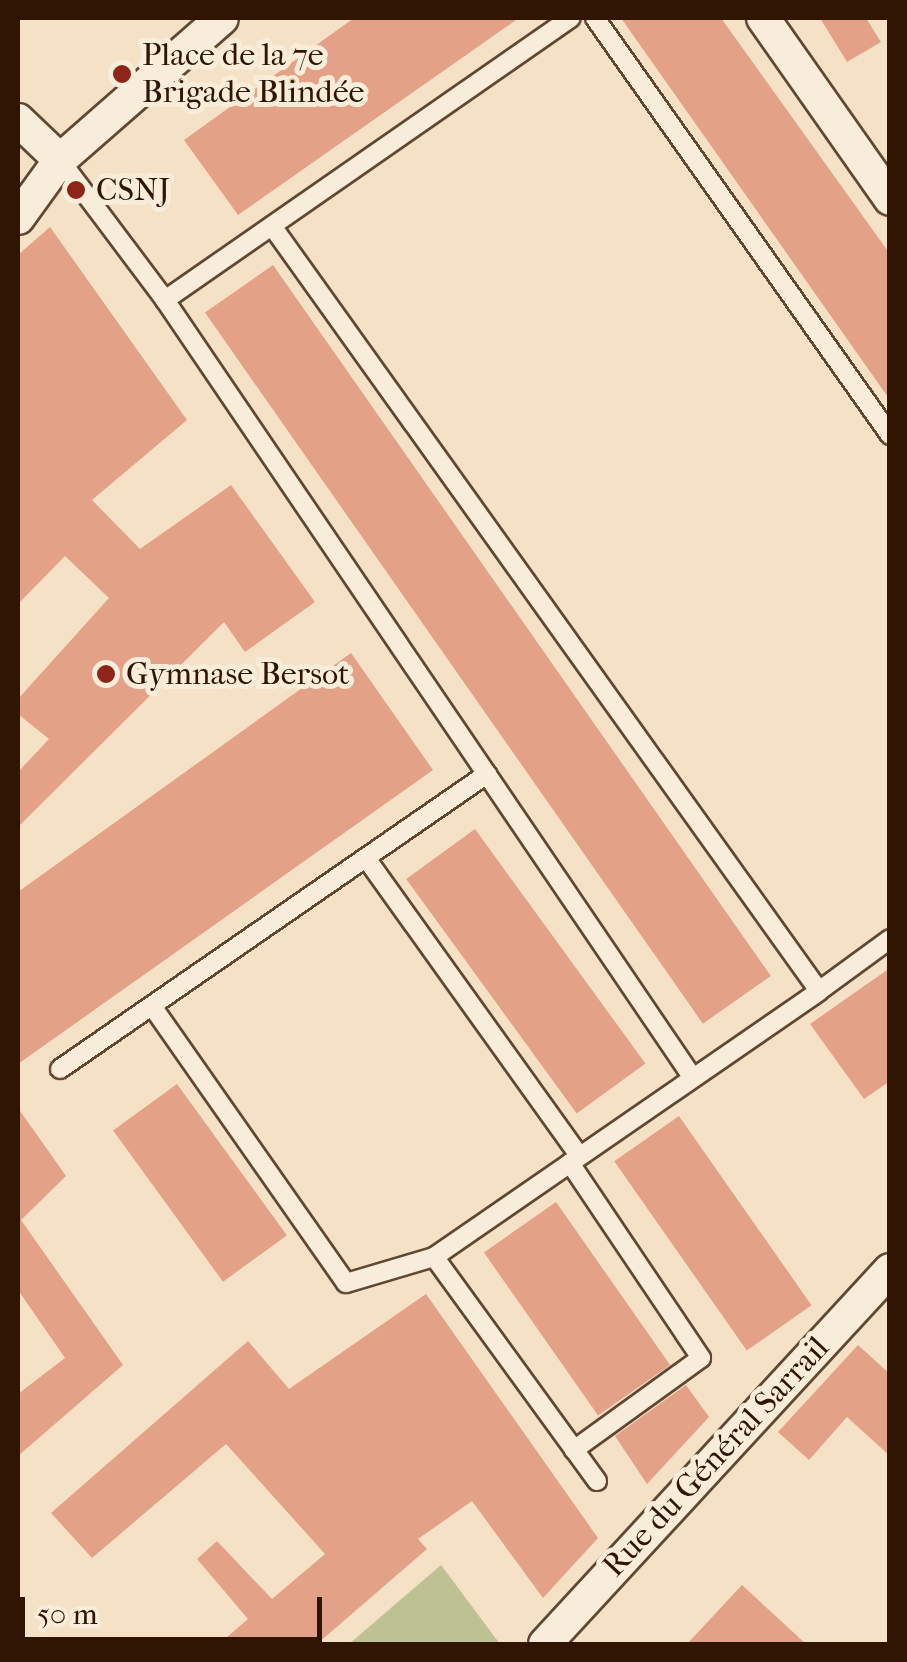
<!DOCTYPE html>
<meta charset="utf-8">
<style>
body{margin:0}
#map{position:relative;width:907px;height:1662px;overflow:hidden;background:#f4e1c6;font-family:"IM FELL French Canon",serif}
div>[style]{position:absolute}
.green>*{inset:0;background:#bec293}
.building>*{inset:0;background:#e3a288;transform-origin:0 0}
.roads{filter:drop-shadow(2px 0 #604833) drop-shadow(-2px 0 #604833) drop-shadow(0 2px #604833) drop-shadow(0 -2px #604833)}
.service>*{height:18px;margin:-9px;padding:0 9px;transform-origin:9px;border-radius:9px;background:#f8ecda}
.minor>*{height:32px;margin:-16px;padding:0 16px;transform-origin:16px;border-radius:16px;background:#f8ecda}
.dots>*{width:28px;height:28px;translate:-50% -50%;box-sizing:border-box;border:5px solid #f8ecda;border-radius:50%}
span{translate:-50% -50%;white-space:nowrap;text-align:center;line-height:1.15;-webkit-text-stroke:10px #f8ecda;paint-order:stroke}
.poi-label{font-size:32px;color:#2f1502}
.left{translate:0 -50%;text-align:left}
.street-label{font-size:32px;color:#2f1502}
.frame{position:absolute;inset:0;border:20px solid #2f1502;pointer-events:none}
.scale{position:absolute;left:20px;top:1597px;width:302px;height:45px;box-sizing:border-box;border:5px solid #2f1502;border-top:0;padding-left:12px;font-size:30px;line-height:35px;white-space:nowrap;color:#2f1502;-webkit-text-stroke:8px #f8ecda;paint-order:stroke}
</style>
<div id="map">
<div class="green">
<i style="clip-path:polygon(441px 1565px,500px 1644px,349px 1644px)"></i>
</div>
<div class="building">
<i style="clip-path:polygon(354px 18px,519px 18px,238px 215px,184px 140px)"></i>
<i style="clip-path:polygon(621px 18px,721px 18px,890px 254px,890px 400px)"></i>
<i style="clip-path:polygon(820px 18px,866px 18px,881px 42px,847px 62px)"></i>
<i style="clip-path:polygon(50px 227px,187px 420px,92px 500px,140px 549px,231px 485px,315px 602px,245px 652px,224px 622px,18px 827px,18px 772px,49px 739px,18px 714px,18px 699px,109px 598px,65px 556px,18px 604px,18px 255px)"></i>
<i style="left:273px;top:265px;width:868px;height:83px;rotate:55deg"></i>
<i style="clip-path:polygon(351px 653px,433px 770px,18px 1064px,18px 892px)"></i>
<i style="left:475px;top:829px;width:290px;height:85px;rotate:54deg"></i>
<i style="clip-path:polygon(890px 968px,890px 1081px,864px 1099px,810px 1024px)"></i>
<i style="left:177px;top:1084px;width:187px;height:79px;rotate:54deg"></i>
<i style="clip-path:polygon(18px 1108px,66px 1176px,21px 1220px,123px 1365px,18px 1456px,18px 1394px,65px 1358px,18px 1290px)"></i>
<i style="left:679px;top:1116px;width:231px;height:79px;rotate:55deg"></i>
<i style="left:556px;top:1202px;width:199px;height:88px;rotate:55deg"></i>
<i style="clip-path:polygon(426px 1294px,598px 1538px,543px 1598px,472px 1501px,418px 1539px,427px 1549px,317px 1644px,219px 1644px,248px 1619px,197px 1559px,217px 1541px,272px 1599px,325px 1554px,226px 1444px,92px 1558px,51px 1513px,248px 1341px,289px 1389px)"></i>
<i style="clip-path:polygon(858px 1345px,890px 1374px,890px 1456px,847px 1417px,809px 1460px,778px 1432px)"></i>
<i style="clip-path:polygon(686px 1385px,709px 1417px,647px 1484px,615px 1436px)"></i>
<i style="clip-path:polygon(742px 1585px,806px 1644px,687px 1644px)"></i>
</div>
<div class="roads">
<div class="service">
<i style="left:595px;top:18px;width:511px;rotate:54.72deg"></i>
<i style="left:60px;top:160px;width:175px;rotate:53.1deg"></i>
<i style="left:165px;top:300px;width:494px;rotate:-34.8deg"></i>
<i style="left:272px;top:226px;width:940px;rotate:54.43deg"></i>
<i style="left:819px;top:991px;width:88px;rotate:-36.2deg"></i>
<i style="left:165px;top:300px;width:940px;rotate:55.84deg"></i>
<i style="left:366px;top:858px;width:366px;rotate:54.4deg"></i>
<i style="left:152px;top:1006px;width:338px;rotate:55deg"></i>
<i style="left:346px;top:1283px;width:92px;rotate:-16.5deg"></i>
<i style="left:60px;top:1069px;width:519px;rotate:-34.64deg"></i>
<i style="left:570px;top:1163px;width:235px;rotate:56.1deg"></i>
<i style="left:701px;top:1358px;width:157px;rotate:144.1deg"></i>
<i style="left:597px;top:1481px;width:277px;rotate:-126deg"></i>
<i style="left:434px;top:1257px;width:468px;rotate:-34.6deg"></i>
</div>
<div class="minor">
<i style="left:763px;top:18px;width:221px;rotate:54.9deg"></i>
<i style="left:18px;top:120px;width:58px;rotate:43.6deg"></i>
<i style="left:18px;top:218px;width:72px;rotate:-54.1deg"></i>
<i style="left:60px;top:160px;width:215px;rotate:-41.2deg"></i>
<i style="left:545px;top:1644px;width:509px;rotate:-47.31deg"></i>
</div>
</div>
<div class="dots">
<i style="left:122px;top:74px;background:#8f2418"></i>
<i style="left:76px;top:190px;background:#8f2418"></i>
<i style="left:106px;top:674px;background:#8f2418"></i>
</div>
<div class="poi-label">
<span class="left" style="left:142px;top:74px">Place de la 7e<br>Brigade Blindée</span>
<span class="left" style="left:96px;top:190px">CSNJ</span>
<span class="left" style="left:126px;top:674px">Gymnase Bersot</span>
</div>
<div class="street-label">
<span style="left:716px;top:1457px;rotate:-47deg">Rue du Général Sarrail</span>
</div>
<div class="frame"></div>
<div class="scale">50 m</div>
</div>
